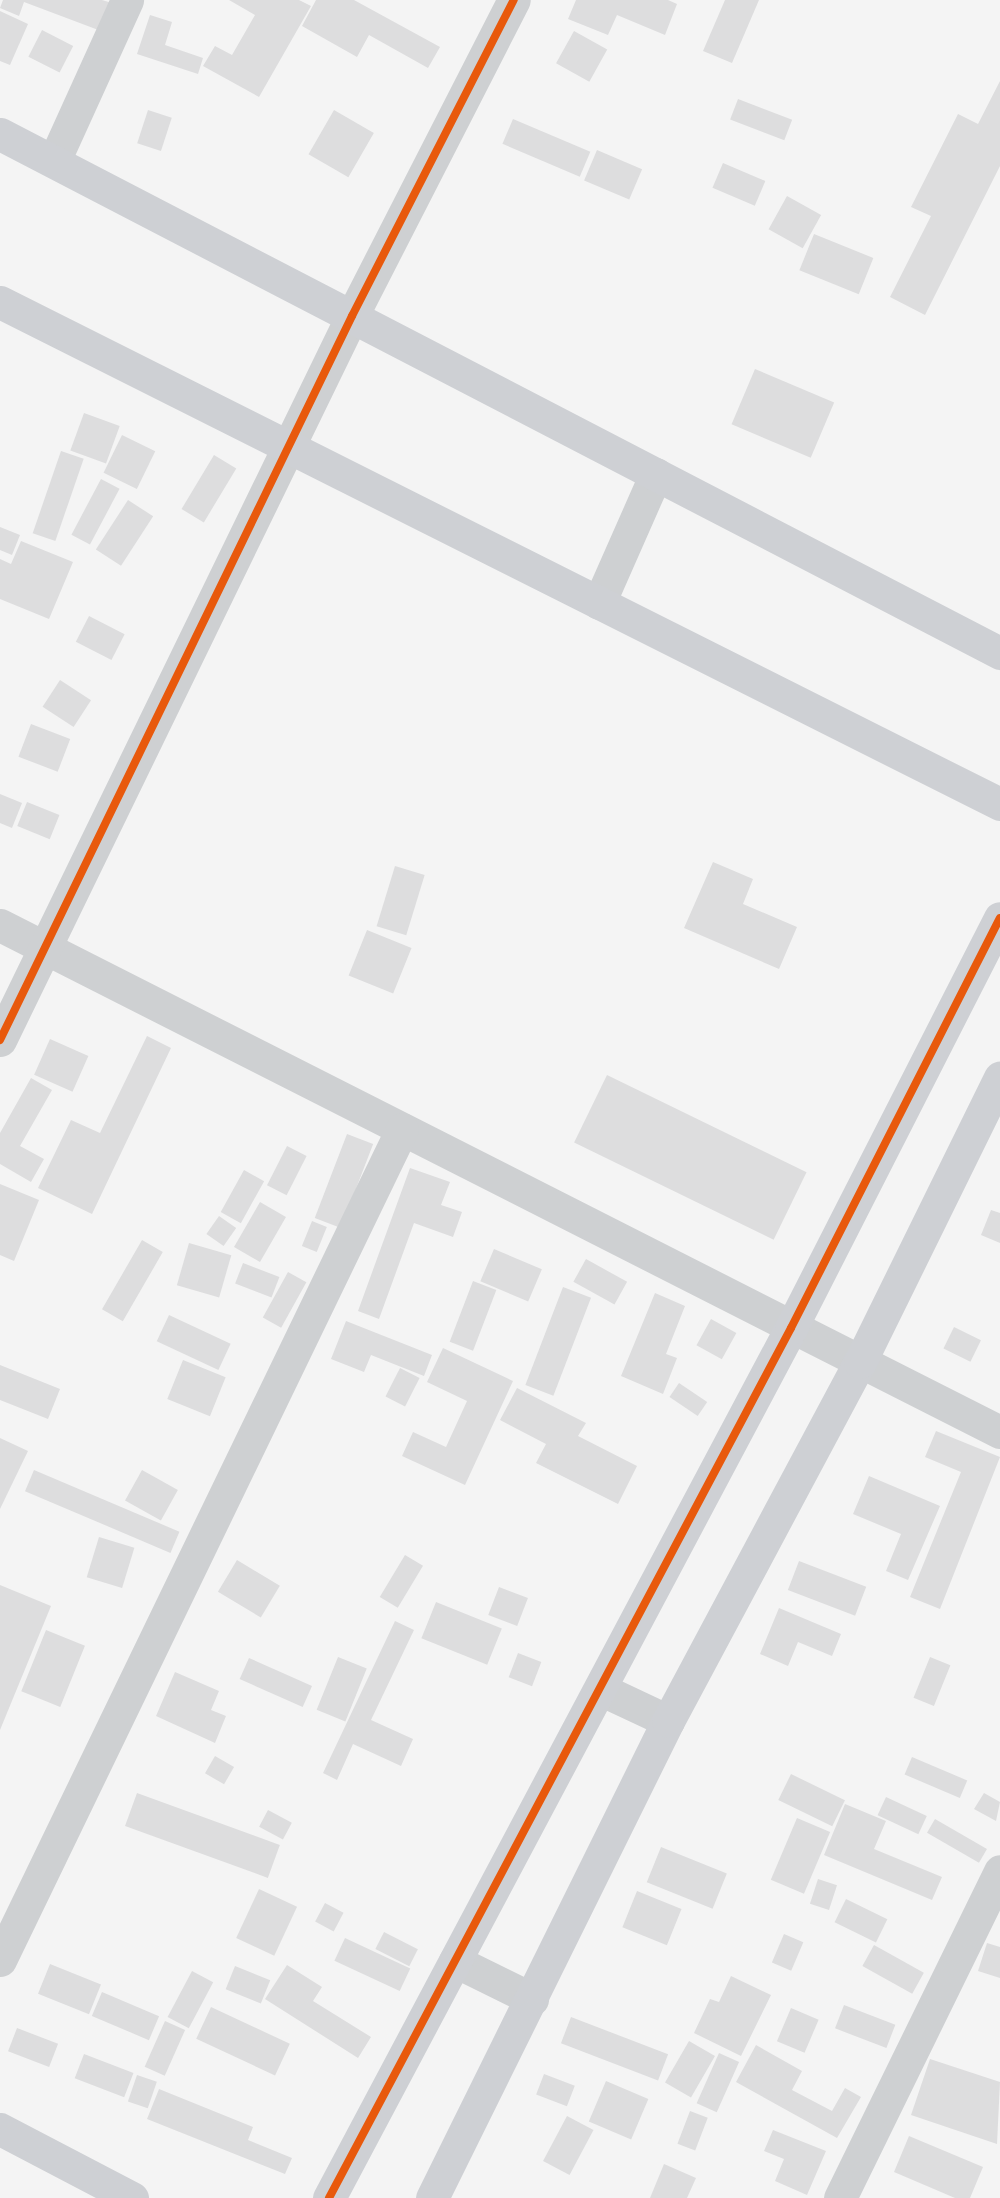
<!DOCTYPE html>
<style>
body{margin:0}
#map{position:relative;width:1000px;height:2198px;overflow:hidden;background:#f4f4f4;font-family:"Alegreya Sans",sans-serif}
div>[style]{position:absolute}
.building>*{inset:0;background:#ddddde;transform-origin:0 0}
.street>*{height:33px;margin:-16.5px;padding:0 16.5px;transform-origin:16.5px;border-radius:16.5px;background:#ced0d2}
.secondary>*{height:33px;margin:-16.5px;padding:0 16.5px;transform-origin:16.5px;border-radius:16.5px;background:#ced0d4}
.cycleway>*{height:8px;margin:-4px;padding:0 4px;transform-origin:4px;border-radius:4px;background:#e8590c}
span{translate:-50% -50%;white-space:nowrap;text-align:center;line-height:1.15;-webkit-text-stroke:4.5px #fff;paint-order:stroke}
</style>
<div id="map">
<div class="building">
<i style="clip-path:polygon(3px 0,102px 0,112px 3px,101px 31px,24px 2px,19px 16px,0 8px)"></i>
<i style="clip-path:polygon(229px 0,299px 0,311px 6px,259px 97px,203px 66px,215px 46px,232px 55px,255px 15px)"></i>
<i style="clip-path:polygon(316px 0,354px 0,440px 47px,428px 68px,369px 35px,357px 57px,302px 26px)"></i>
<i style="clip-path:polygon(576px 0,668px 0,677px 4px,665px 35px,617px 15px,608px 35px,568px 19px)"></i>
<i style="clip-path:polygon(725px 0,759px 0,732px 63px,703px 51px)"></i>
<i style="clip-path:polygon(0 11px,28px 24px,10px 65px,0 61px)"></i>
<i style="clip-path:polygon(150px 15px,172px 22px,165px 45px,203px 58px,198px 74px,137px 54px)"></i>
<i style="left:42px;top:30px;width:35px;height:30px;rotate:27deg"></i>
<i style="left:574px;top:31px;width:38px;height:37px;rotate:29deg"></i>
<i style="clip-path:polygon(1000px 81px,1000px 166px,925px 315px,890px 297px,931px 216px,911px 207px,958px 114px,978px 124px)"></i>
<i style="left:738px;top:99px;width:58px;height:22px;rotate:21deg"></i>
<i style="left:148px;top:110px;width:25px;height:35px;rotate:18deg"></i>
<i style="left:334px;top:110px;width:46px;height:51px;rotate:30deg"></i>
<i style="left:513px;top:119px;width:84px;height:27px;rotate:23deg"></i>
<i style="left:597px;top:150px;width:49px;height:33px;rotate:23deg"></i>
<i style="left:723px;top:163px;width:46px;height:27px;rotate:23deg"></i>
<i style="left:787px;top:196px;width:39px;height:38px;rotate:29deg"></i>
<i style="left:814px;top:234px;width:64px;height:39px;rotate:22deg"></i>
<i style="left:755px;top:369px;width:86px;height:60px;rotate:23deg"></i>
<i style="left:84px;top:413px;width:38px;height:40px;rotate:20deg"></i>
<i style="left:122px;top:435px;width:37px;height:42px;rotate:26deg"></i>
<i style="left:61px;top:451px;width:24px;height:87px;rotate:19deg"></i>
<i style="left:214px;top:455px;width:26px;height:63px;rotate:31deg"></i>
<i style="left:101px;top:479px;width:21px;height:63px;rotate:28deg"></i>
<i style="left:128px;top:500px;width:30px;height:59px;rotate:33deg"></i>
<i style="clip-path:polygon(0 527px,20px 535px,12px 555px,0 550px)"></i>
<i style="clip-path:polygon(21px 541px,73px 562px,49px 619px,0 599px,0 559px,11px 564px)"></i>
<i style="left:89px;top:616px;width:40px;height:29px;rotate:27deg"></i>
<i style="left:60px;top:680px;width:37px;height:32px;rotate:33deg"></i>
<i style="left:31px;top:724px;width:42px;height:35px;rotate:21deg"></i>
<i style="clip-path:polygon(0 794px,22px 803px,12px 828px,0 823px)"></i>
<i style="left:27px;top:802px;width:35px;height:26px;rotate:22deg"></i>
<i style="clip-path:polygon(713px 862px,753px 879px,743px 904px,797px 927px,779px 969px,684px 928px)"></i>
<i style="left:395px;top:866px;width:31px;height:63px;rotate:17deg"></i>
<i style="left:367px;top:930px;width:48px;height:49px;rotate:22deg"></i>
<i style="clip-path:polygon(147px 1036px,171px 1048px,92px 1214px,38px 1188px,71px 1120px,100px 1133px)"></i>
<i style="left:50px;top:1039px;width:42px;height:39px;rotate:24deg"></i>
<i style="left:607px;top:1075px;width:222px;height:75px;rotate:26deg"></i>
<i style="clip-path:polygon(31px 1078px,52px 1090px,20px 1146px,44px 1159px,31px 1182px,0 1164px,0 1133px)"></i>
<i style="left:347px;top:1134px;width:28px;height:90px;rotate:21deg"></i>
<i style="left:287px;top:1146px;width:22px;height:44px;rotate:27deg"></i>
<i style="clip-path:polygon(410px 1168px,450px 1182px,441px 1205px,462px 1212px,453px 1237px,414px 1223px,379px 1319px,358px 1311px)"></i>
<i style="left:244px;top:1170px;width:23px;height:48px;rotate:29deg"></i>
<i style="clip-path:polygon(0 1184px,39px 1200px,14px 1261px,0 1255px)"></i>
<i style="left:260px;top:1202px;width:30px;height:52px;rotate:30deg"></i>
<i style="clip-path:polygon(991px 1210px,1000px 1213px,1000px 1243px,981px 1235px)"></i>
<i style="left:219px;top:1216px;width:21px;height:22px;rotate:35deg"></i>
<i style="left:312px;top:1221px;width:16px;height:27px;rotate:22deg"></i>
<i style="left:142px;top:1240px;width:24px;height:80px;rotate:30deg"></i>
<i style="left:189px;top:1243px;width:44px;height:44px;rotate:16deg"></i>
<i style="left:494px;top:1249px;width:52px;height:35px;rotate:23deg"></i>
<i style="left:586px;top:1259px;width:47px;height:26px;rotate:29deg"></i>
<i style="left:243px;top:1263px;width:39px;height:22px;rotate:21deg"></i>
<i style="left:288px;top:1272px;width:21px;height:52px;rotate:29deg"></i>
<i style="left:473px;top:1281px;width:25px;height:65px;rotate:21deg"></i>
<i style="left:563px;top:1287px;width:30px;height:105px;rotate:21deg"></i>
<i style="clip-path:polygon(655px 1293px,685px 1306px,666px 1354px,677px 1358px,663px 1394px,621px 1376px)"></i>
<i style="left:169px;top:1315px;width:68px;height:29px;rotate:25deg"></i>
<i style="left:711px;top:1319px;width:29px;height:30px;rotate:29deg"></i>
<i style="clip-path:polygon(346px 1321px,432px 1355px,424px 1376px,371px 1355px,364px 1372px,331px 1359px)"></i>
<i style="left:954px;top:1327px;width:30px;height:24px;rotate:26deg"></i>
<i style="clip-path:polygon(443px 1348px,513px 1381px,465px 1485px,402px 1456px,413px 1432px,446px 1447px,467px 1401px,427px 1382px)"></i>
<i style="left:183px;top:1360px;width:46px;height:42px;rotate:22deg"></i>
<i style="clip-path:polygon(0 1365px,60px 1389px,48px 1419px,0 1400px)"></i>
<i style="left:400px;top:1368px;width:22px;height:32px;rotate:27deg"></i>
<i style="left:679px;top:1383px;width:34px;height:17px;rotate:34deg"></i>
<i style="clip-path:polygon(517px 1388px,586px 1423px,578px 1436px,637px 1466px,618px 1504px,536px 1463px,546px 1444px,500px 1420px)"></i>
<i style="clip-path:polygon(936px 1431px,1000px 1457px,940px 1609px,910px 1597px,961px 1472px,925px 1457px)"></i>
<i style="clip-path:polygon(0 1438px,28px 1451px,0 1509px)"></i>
<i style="left:34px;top:1470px;width:158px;height:23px;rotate:23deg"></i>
<i style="left:142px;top:1470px;width:41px;height:35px;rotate:29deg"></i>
<i style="clip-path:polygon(869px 1476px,940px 1506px,908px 1580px,886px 1571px,901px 1534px,853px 1514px)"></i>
<i style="left:99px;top:1537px;width:37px;height:42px;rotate:17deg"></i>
<i style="left:405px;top:1555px;width:21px;height:49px;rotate:31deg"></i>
<i style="left:237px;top:1560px;width:50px;height:37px;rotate:31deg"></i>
<i style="left:799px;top:1561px;width:72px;height:31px;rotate:21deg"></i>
<i style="clip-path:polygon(0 1585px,51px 1606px,0 1730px)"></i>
<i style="left:499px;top:1587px;width:31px;height:30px;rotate:21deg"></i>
<i style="left:436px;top:1602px;width:71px;height:39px;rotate:22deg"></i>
<i style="clip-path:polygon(779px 1608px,841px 1634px,832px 1656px,798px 1642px,788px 1666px,760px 1654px)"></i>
<i style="clip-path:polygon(395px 1621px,414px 1630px,371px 1720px,413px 1739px,401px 1766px,353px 1744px,337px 1780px,323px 1773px)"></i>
<i style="left:46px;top:1630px;width:42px;height:66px;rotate:22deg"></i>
<i style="left:518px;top:1653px;width:25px;height:26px;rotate:21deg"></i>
<i style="left:338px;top:1657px;width:31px;height:57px;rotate:22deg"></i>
<i style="left:930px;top:1657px;width:22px;height:44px;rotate:22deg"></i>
<i style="left:249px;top:1658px;width:69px;height:23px;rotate:24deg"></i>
<i style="clip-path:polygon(175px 1672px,219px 1691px,211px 1710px,226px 1716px,215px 1743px,156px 1716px)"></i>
<i style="left:215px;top:1756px;width:22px;height:20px;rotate:30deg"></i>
<i style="left:912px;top:1757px;width:60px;height:19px;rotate:23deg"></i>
<i style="left:791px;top:1774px;width:60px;height:29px;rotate:26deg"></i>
<i style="left:137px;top:1793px;width:152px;height:35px;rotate:20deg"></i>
<i style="clip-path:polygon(984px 1793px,1000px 1802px,996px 1821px,974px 1809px)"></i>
<i style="left:886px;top:1797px;width:45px;height:20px;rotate:25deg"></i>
<i style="clip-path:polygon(845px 1804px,886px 1821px,874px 1849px,942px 1877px,932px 1900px,824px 1855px)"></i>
<i style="left:268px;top:1810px;width:27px;height:19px;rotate:28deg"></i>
<i style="left:797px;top:1818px;width:36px;height:67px;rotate:23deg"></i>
<i style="left:935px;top:1819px;width:60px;height:16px;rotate:30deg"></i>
<i style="left:661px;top:1847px;width:71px;height:38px;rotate:22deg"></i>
<i style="left:818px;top:1879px;width:20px;height:26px;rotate:18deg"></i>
<i style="left:259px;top:1889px;width:42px;height:54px;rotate:25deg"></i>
<i style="left:637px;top:1891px;width:48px;height:39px;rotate:22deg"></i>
<i style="left:846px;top:1899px;width:46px;height:26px;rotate:26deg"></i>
<i style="left:325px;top:1903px;width:21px;height:21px;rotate:28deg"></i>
<i style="left:384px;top:1932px;width:38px;height:19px;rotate:27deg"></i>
<i style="left:784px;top:1934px;width:21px;height:31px;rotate:23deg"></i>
<i style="left:345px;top:1938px;width:72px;height:25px;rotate:25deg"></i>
<i style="clip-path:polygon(987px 1943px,1000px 1947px,1000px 1978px,978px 1971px)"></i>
<i style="left:874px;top:1945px;width:57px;height:24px;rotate:29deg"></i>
<i style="left:50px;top:1964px;width:55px;height:32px;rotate:22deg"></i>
<i style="clip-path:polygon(287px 1965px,322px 1987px,313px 2001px,371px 2037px,358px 2058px,265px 1999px)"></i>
<i style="left:235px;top:1966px;width:38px;height:25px;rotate:22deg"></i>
<i style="left:192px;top:1971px;width:24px;height:52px;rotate:28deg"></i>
<i style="clip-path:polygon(731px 1976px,771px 1995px,741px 2056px,694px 2033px,710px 1999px,719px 2002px)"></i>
<i style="left:102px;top:1992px;width:62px;height:26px;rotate:23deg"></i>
<i style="left:844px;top:2005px;width:55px;height:25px;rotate:21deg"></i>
<i style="left:211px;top:2007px;width:87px;height:35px;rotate:25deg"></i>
<i style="left:791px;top:2008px;width:30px;height:36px;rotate:23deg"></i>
<i style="left:571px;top:2017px;width:104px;height:28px;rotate:21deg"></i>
<i style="left:165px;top:2021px;width:22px;height:50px;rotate:24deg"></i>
<i style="left:17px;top:2028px;width:44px;height:25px;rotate:21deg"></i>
<i style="left:689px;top:2041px;width:30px;height:48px;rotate:30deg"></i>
<i style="clip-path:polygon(756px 2045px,802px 2071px,792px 2090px,832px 2111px,845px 2088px,861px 2097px,837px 2138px,736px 2082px)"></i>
<i style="left:719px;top:2053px;width:22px;height:55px;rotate:24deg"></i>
<i style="left:84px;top:2054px;width:53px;height:26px;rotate:21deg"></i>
<i style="clip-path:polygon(930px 2059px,1000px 2082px,997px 2144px,911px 2115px)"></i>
<i style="left:544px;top:2074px;width:33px;height:22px;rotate:21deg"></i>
<i style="left:137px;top:2075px;width:21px;height:28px;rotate:19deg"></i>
<i style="left:606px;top:2081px;width:46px;height:44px;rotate:23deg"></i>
<i style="clip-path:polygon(159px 2089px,253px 2127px,248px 2140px,292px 2158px,285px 2174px,147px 2119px)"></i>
<i style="left:690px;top:2111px;width:19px;height:35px;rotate:21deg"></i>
<i style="left:567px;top:2116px;width:30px;height:51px;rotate:28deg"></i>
<i style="clip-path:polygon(773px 2130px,826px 2151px,807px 2195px,775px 2181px,784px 2159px,764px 2151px)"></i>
<i style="clip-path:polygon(909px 2136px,983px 2167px,970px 2198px,955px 2198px,894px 2172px)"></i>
<i style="clip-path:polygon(664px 2164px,696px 2178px,687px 2198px,650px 2198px)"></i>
</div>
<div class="street">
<i style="left:54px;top:161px;width:177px;rotate:-65.6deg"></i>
<i style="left:599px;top:603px;width:141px;rotate:-66.2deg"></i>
<i style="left:0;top:925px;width:1121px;rotate:26.89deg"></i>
<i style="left:0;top:1040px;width:805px;rotate:-64.07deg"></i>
<i style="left:352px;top:316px;width:355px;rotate:-62.9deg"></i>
<i style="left:600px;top:1689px;width:75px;rotate:25.2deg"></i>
<i style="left:0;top:1960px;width:923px;rotate:-64.18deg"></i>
<i style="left:455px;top:1961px;width:86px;rotate:26.3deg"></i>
<i style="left:840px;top:2198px;width:364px;rotate:-63.9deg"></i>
</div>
<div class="secondary">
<i style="left:0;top:134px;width:1127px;rotate:27.43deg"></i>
<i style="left:0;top:302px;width:1119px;rotate:26.66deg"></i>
<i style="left:0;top:2129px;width:149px;rotate:27.6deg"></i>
<i style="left:329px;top:2198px;width:985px;rotate:-62.03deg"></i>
<i style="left:791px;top:1328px;width:460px;rotate:-63deg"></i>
<i style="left:432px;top:2198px;width:532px;rotate:-63.68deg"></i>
<i style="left:668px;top:1721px;width:407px;rotate:-61.9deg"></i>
<i style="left:860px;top:1362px;width:317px;rotate:-63.8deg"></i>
</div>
<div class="cycleway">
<i style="left:0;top:1040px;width:805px;rotate:-64.07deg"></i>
<i style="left:352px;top:316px;width:355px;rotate:-62.9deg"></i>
<i style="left:329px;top:2198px;width:985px;rotate:-62.03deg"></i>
<i style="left:791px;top:1328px;width:460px;rotate:-63deg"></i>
</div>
</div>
